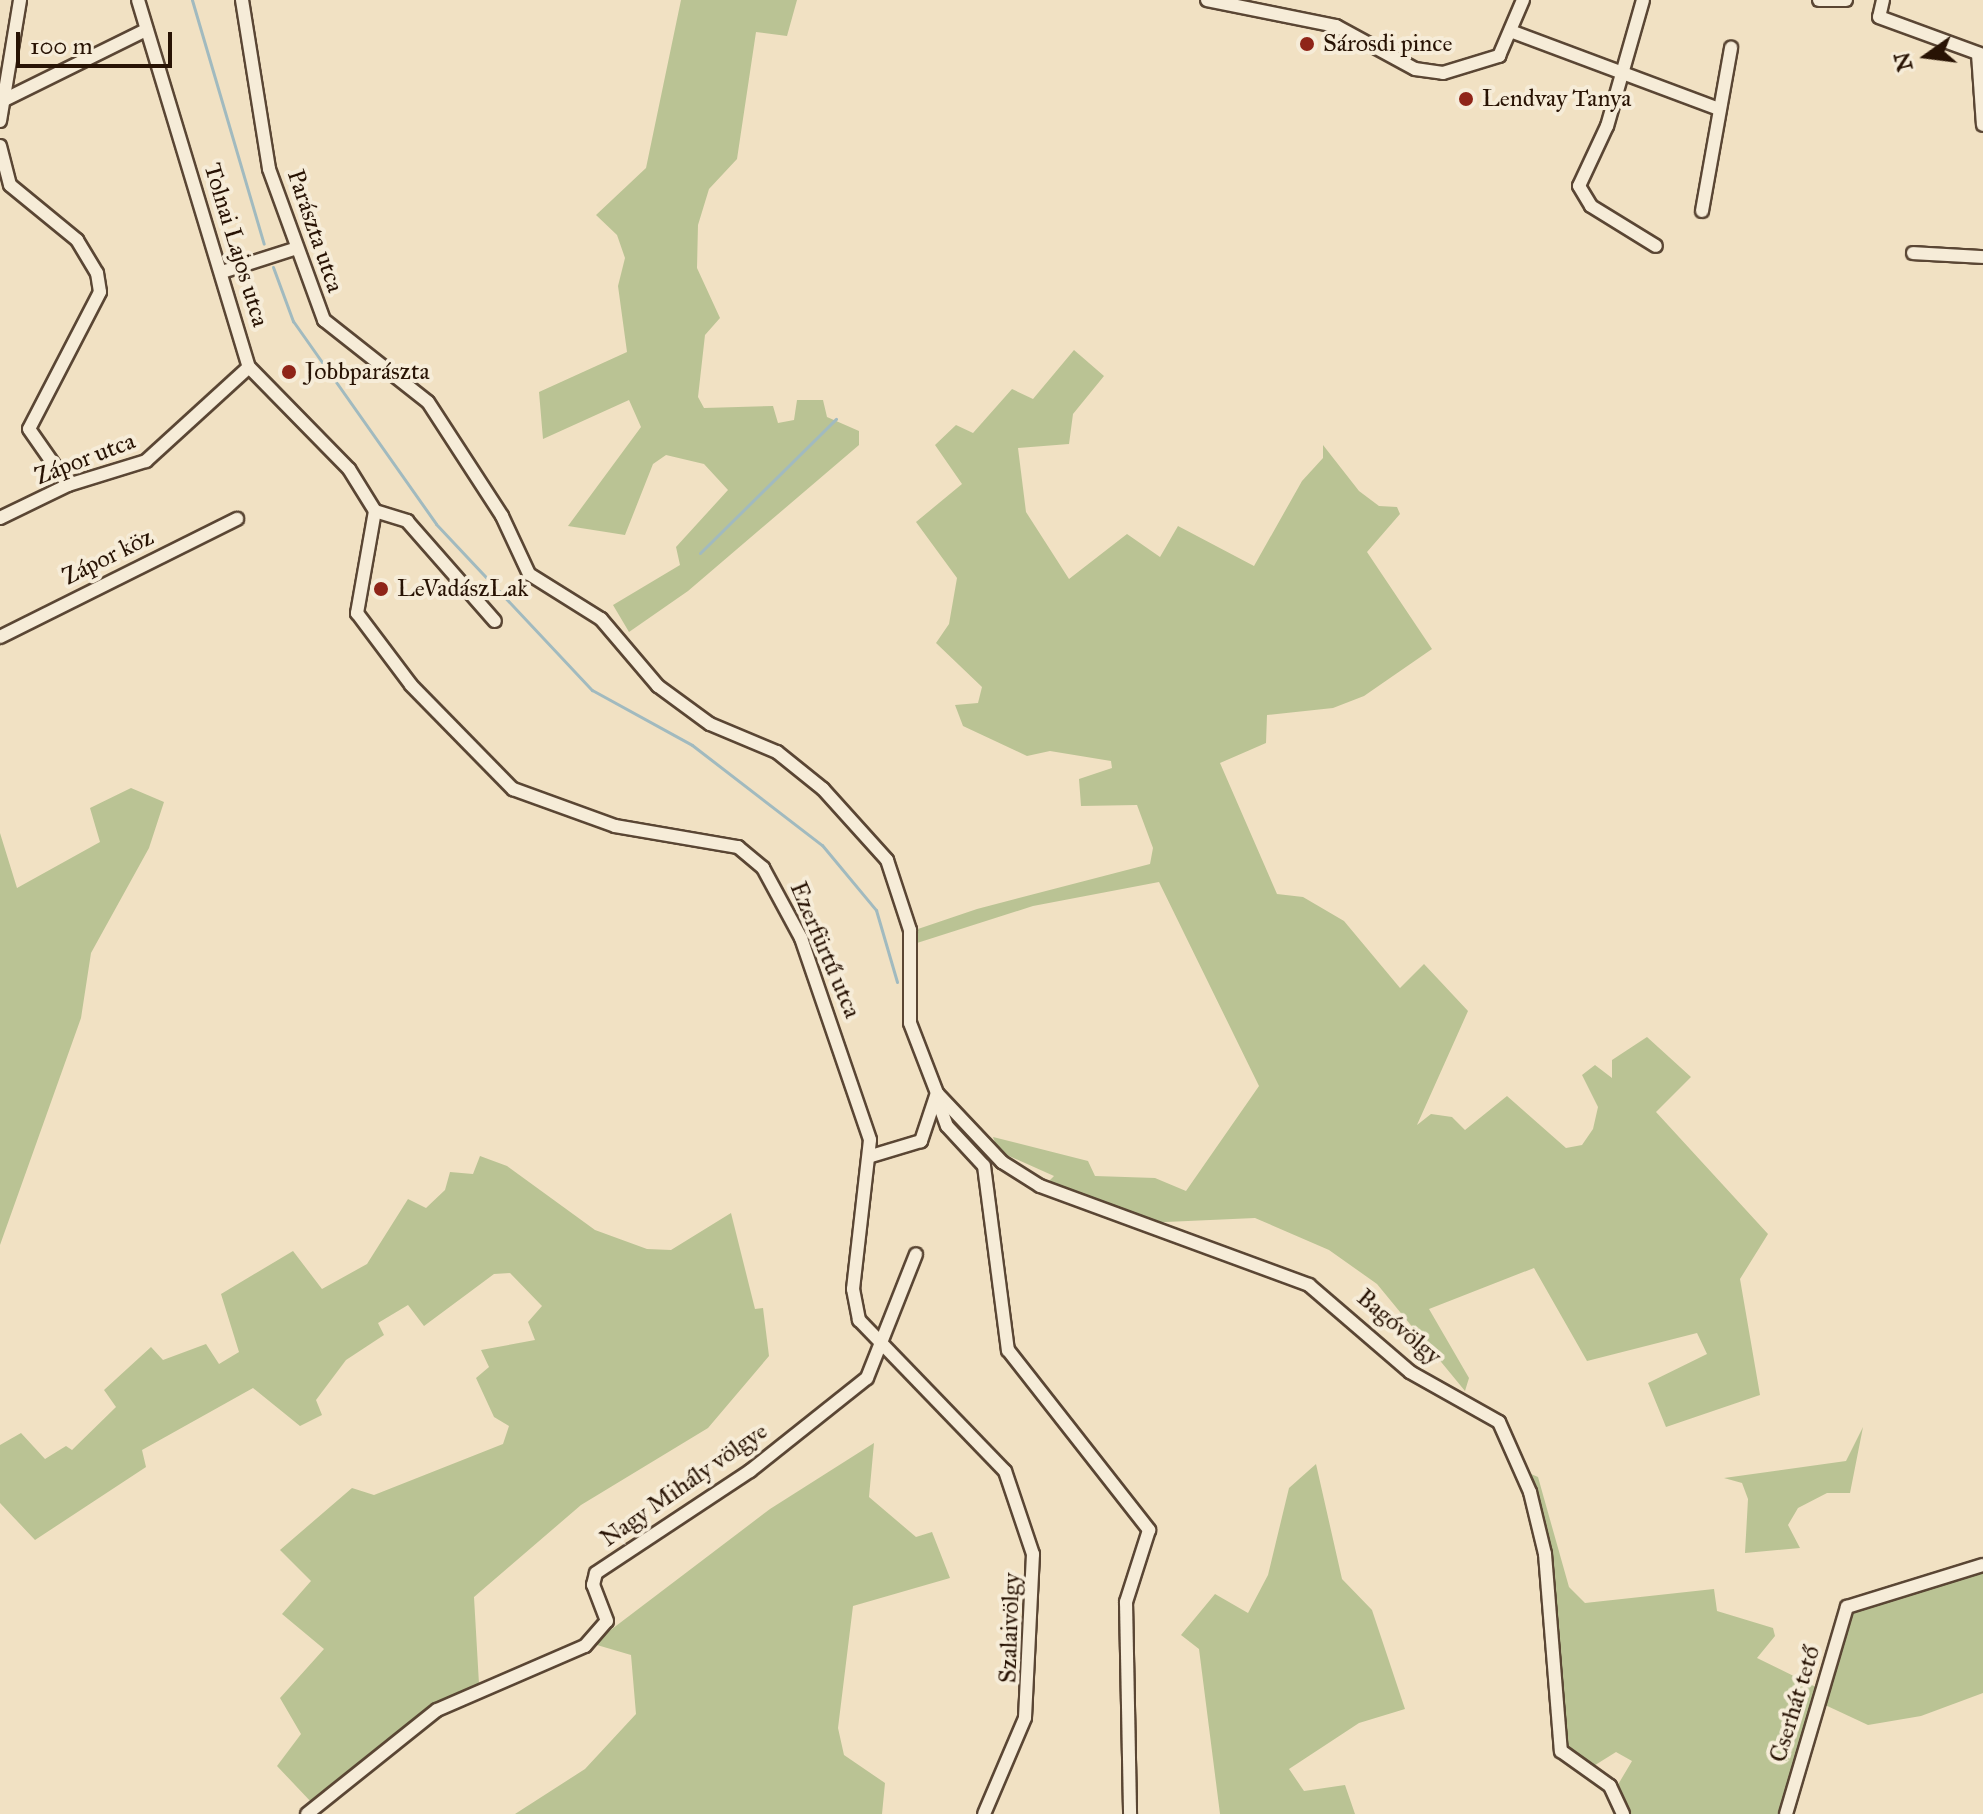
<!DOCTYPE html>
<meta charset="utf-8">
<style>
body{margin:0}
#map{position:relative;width:1983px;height:1814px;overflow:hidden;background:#f1e1c3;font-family:"IM FELL Great Primer",serif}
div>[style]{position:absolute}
.green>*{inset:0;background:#bac394}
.stream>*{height:3px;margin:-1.5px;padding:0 1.5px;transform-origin:1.5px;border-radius:1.5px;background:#a1babf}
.roads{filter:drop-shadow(2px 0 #5a4634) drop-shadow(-2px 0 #5a4634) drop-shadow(0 2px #5a4634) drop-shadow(0 -2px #5a4634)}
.minor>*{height:12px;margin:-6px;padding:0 6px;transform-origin:6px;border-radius:6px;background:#f6ecd8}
.dots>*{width:22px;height:22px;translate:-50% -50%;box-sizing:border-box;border:4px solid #f6ecd8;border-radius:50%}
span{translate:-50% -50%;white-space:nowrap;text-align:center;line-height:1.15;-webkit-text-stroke:8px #f6ecd8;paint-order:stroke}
.poi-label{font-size:24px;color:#281304}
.left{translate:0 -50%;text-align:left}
.street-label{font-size:24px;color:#281304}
.north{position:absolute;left:1887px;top:16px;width:80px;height:80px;-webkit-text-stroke:6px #f6ecd8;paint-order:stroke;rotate:256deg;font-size:22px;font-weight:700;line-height:32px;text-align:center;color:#281304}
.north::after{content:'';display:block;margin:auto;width:28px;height:36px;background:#281304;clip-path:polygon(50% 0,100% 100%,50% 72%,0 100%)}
.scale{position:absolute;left:16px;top:32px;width:156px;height:36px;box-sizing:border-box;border:4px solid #281304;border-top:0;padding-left:10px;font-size:24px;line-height:28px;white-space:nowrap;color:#281304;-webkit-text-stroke:6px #f6ecd8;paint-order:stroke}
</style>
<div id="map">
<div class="green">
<i style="clip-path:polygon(681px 0,797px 0,787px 36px,756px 32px,737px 159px,709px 189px,698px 225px,697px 268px,720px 318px,705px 335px,698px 397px,704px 408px,773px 406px,778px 423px,794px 420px,797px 400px,823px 400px,827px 417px,859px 431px,859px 445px,688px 591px,629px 632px,613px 605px,680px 565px,676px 547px,728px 490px,704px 464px,666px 455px,653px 464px,625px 535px,568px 526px,641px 427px,629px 400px,543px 439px,539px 392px,627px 352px,618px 286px,625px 258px,617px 235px,596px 215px,646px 168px)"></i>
<i style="clip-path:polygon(1074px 350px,1104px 376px,1073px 414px,1069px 444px,1018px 448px,1026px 512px,1069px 579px,1127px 534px,1160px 557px,1178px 526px,1254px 566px,1302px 481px,1323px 458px,1323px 445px,1359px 491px,1379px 506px,1397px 507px,1400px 514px,1367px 552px,1432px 649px,1364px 696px,1333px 708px,1267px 715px,1266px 743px,1220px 763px,1277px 894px,1303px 897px,1344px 921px,1400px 988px,1424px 964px,1468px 1011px,1417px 1125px,1431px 1114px,1452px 1117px,1465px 1130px,1507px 1096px,1566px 1148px,1582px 1145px,1593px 1129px,1598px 1107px,1582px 1075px,1595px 1065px,1612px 1078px,1612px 1060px,1647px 1037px,1691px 1077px,1656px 1112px,1768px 1234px,1740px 1279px,1760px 1395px,1666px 1427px,1648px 1383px,1707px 1354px,1697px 1333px,1587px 1361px,1534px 1268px,1429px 1309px,1469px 1378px,1465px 1391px,1377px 1284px,1329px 1250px,1255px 1218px,1143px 1223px,1047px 1183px,1054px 1176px,998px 1151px,993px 1137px,1088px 1161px,1095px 1176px,1155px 1178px,1186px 1191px,1259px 1086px,1159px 882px,1033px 906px,917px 943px,915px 930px,977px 909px,1150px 864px,1153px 848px,1137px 805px,1081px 806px,1079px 779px,1112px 768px,1111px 761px,1050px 751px,1027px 756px,963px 726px,955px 705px,978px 703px,982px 687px,936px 643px,949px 624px,957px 578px,916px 522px,962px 484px,935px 445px,956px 425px,973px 433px,1012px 389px,1033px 399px)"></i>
<i style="clip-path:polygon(131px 788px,164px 802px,149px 848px,91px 953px,81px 1018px,0 1245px,0 833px,17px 888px,100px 842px,90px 808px)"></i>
<i style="clip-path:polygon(480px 1156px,507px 1166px,595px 1230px,647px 1249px,671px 1250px,731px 1213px,755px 1309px,763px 1308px,769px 1356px,708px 1428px,581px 1505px,474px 1597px,479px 1684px,446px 1698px,313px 1804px,277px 1766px,301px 1734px,280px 1698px,324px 1649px,282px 1614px,311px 1581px,280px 1550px,352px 1488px,374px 1495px,503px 1444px,509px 1426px,494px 1417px,476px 1378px,489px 1367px,481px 1350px,535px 1340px,528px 1322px,542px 1306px,510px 1273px,494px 1274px,424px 1326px,408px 1305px,378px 1323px,384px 1335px,346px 1360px,316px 1400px,322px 1415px,300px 1426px,253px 1388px,142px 1450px,146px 1467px,35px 1540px,0 1503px,0 1445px,21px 1433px,45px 1459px,66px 1446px,72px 1450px,116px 1407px,104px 1390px,151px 1347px,163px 1360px,206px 1344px,219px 1364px,239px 1352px,221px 1294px,293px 1251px,322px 1289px,367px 1264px,408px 1199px,426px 1208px,445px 1190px,450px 1172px,473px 1174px)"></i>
<i style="clip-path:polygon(1863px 1427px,1850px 1493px,1827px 1493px,1798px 1508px,1788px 1525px,1800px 1548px,1745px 1553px,1748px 1499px,1742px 1483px,1724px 1478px,1846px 1461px)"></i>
<i style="clip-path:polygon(874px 1443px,869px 1497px,916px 1537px,932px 1532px,950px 1578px,853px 1606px,838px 1728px,844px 1755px,885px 1783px,882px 1814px,515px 1814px,585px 1769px,636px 1714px,631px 1655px,597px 1645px,608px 1632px,770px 1509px)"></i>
<i style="clip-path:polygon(1316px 1464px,1342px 1579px,1372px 1610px,1405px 1709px,1359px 1723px,1289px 1769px,1304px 1791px,1345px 1785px,1355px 1814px,1220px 1814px,1199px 1649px,1181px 1635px,1215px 1594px,1248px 1613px,1268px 1575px,1289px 1488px)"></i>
<i style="clip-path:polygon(1531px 1474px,1538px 1477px,1569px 1587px,1585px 1603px,1714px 1589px,1717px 1611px,1773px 1628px,1775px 1636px,1757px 1658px,1818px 1688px,1779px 1814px,1626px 1814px,1616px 1788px,1632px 1761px,1616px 1752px,1592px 1767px,1566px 1749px)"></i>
<i style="clip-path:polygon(1983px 1572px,1983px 1693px,1921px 1716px,1868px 1725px,1823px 1704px,1853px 1611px)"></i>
</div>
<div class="stream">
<i style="left:192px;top:0;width:254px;rotate:73.6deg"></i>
<i style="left:273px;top:267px;width:58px;rotate:69.7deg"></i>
<i style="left:293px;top:321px;width:248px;rotate:54.8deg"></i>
<i style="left:436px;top:524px;width:228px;rotate:46.8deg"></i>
<i style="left:592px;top:690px;width:114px;rotate:28.8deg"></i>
<i style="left:692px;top:745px;width:164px;rotate:37.6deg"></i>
<i style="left:822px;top:845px;width:85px;rotate:50.3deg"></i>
<i style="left:876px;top:910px;width:75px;rotate:73.7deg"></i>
<i style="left:700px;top:553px;width:191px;rotate:-44.6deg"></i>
</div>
<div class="roads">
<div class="minor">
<i style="left:138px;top:0;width:383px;rotate:73.2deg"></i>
<i style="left:249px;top:367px;width:143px;rotate:45.6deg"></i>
<i style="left:349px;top:469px;width:49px;rotate:58.2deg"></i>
<i style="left:375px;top:511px;width:104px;rotate:100deg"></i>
<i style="left:357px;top:613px;width:90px;rotate:53.1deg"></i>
<i style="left:411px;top:685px;width:146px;rotate:45.6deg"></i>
<i style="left:513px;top:789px;width:109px;rotate:19.9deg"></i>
<i style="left:615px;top:826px;width:125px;rotate:9.7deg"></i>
<i style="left:738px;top:847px;width:33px;rotate:40deg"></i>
<i style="left:763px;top:868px;width:80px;rotate:61.5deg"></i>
<i style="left:801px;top:938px;width:213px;rotate:71.1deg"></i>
<i style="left:870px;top:1140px;width:150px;rotate:96.5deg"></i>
<i style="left:853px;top:1289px;width:32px;rotate:79deg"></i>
<i style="left:859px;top:1320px;width:210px;rotate:46deg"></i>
<i style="left:1005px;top:1471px;width:88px;rotate:71.4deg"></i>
<i style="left:1033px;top:1554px;width:164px;rotate:92.8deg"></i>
<i style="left:1025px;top:1718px;width:104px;rotate:113.1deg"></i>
<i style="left:242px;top:0;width:171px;rotate:80.9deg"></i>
<i style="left:269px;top:169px;width:161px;rotate:70deg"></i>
<i style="left:324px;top:320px;width:132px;rotate:38.3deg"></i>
<i style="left:428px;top:402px;width:136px;rotate:57deg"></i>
<i style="left:502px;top:516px;width:64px;rotate:65deg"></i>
<i style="left:529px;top:574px;width:85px;rotate:32deg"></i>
<i style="left:601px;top:619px;width:88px;rotate:49.6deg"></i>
<i style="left:658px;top:686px;width:64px;rotate:36.2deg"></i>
<i style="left:710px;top:724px;width:73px;rotate:22.7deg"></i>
<i style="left:777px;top:752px;width:59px;rotate:38.8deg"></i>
<i style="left:823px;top:789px;width:96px;rotate:48deg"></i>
<i style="left:887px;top:860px;width:74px;rotate:71.8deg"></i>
<i style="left:910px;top:930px;width:93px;rotate:90deg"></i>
<i style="left:910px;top:1023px;width:75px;rotate:68.9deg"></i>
<i style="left:937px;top:1093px;width:51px;rotate:108.4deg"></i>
<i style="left:921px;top:1141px;width:52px;rotate:163.3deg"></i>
<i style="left:1207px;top:0;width:132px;rotate:11.4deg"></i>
<i style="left:1336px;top:26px;width:90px;rotate:28.6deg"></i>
<i style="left:1415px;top:69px;width:28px;rotate:8deg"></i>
<i style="left:1443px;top:73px;width:59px;rotate:-16.9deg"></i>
<i style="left:1499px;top:56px;width:61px;rotate:-66.8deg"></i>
<i style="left:1643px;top:0;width:131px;rotate:105.9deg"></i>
<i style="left:1607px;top:126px;width:66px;rotate:115deg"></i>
<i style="left:1579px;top:186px;width:23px;rotate:59deg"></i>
<i style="left:1591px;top:206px;width:76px;rotate:31.6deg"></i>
<i style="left:1819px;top:0;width:27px"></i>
<i style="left:1883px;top:0;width:17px;rotate:103deg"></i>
<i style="left:1879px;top:17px;width:111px;rotate:20.1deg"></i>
<i style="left:1513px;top:32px;width:217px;rotate:20.5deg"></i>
<i style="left:1978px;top:54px;width:71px;rotate:86deg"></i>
<i style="left:0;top:102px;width:163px;rotate:-26.3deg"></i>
<i style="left:0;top:121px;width:123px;rotate:-80.6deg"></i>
<i style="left:0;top:146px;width:40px;rotate:75.6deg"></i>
<i style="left:10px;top:185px;width:87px;rotate:39.4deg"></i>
<i style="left:77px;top:240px;width:39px;rotate:59deg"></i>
<i style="left:97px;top:273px;width:19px;rotate:81deg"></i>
<i style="left:100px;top:292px;width:154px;rotate:117.4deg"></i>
<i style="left:29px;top:429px;width:68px;rotate:55.1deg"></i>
<i style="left:1702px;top:211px;width:166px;rotate:-79.9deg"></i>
<i style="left:1913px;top:253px;width:70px;rotate:3.3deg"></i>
<i style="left:222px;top:272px;width:76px;rotate:-17.7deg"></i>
<i style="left:375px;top:511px;width:34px;rotate:17deg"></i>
<i style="left:407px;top:521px;width:133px;rotate:48.7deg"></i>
<i style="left:0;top:518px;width:76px;rotate:-25.9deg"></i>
<i style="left:68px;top:485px;width:82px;rotate:-17.1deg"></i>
<i style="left:146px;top:461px;width:139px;rotate:-42.4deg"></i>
<i style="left:0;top:637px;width:265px;rotate:-26.5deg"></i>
<i style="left:937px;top:1093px;width:95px;rotate:46.7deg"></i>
<i style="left:1002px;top:1162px;width:45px;rotate:32.3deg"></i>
<i style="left:1040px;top:1186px;width:287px;rotate:20.2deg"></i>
<i style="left:1309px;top:1285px;width:133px;rotate:40.7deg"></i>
<i style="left:1410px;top:1372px;width:102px;rotate:29.3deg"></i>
<i style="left:1499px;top:1422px;width:77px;rotate:66.1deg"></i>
<i style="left:1530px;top:1492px;width:64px;rotate:76.4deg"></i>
<i style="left:1545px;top:1554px;width:198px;rotate:85.4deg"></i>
<i style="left:1561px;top:1751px;width:60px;rotate:35.5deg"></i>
<i style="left:1610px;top:1786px;width:31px;rotate:65deg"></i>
<i style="left:940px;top:1107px;width:20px;rotate:70deg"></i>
<i style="left:947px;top:1126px;width:54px;rotate:47.2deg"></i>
<i style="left:984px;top:1166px;width:186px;rotate:82.6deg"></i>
<i style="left:1008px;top:1350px;width:229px;rotate:51.9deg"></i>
<i style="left:1149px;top:1530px;width:76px;rotate:107.7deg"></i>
<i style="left:1126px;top:1602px;width:212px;rotate:88.9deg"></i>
<i style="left:307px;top:1814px;width:166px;rotate:-38.7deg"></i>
<i style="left:437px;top:1710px;width:161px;rotate:-23.4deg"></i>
<i style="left:585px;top:1646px;width:33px;rotate:-49deg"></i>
<i style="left:607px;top:1621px;width:39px;rotate:-111deg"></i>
<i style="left:593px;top:1585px;width:12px;rotate:-76deg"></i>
<i style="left:596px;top:1573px;width:185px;rotate:-33.5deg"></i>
<i style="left:750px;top:1471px;width:149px;rotate:-38.5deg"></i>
<i style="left:867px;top:1378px;width:133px;rotate:-68.4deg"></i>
<i style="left:1786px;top:1814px;width:216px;rotate:-73.6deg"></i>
<i style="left:1847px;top:1607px;width:142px;rotate:-17.2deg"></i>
</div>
</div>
<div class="dots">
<i style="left:1307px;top:44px;background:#8f2418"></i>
<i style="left:1466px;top:99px;background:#8f2418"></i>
<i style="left:289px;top:372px;background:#8f2418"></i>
<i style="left:381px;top:589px;background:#8f2418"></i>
</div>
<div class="poi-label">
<span class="left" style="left:1323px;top:44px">Sárosdi pince</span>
<span class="left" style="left:1482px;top:99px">Lendvay Tanya</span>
<span class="left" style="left:305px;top:372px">Jobbparászta</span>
<span class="left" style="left:397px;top:589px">LeVadászLak</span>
</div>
<div class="street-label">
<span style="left:315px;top:231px;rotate:71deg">Parászta utca</span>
<span style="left:236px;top:245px;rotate:73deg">Tolnai Lajos utca</span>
<span style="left:85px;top:459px;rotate:-21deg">Zápor utca</span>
<span style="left:108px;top:557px;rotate:-26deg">Zápor köz</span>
<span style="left:825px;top:950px;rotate:67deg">Ezerfürtű utca</span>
<span style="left:1399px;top:1327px;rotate:40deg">Bagóvölgy</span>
<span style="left:684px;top:1485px;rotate:-35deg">Nagy Mihály völgye</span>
<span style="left:1010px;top:1628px;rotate:-88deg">Szalaivölgy</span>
<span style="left:1795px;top:1704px;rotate:-73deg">Cserhát tető</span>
</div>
<div class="north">N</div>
<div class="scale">100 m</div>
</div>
